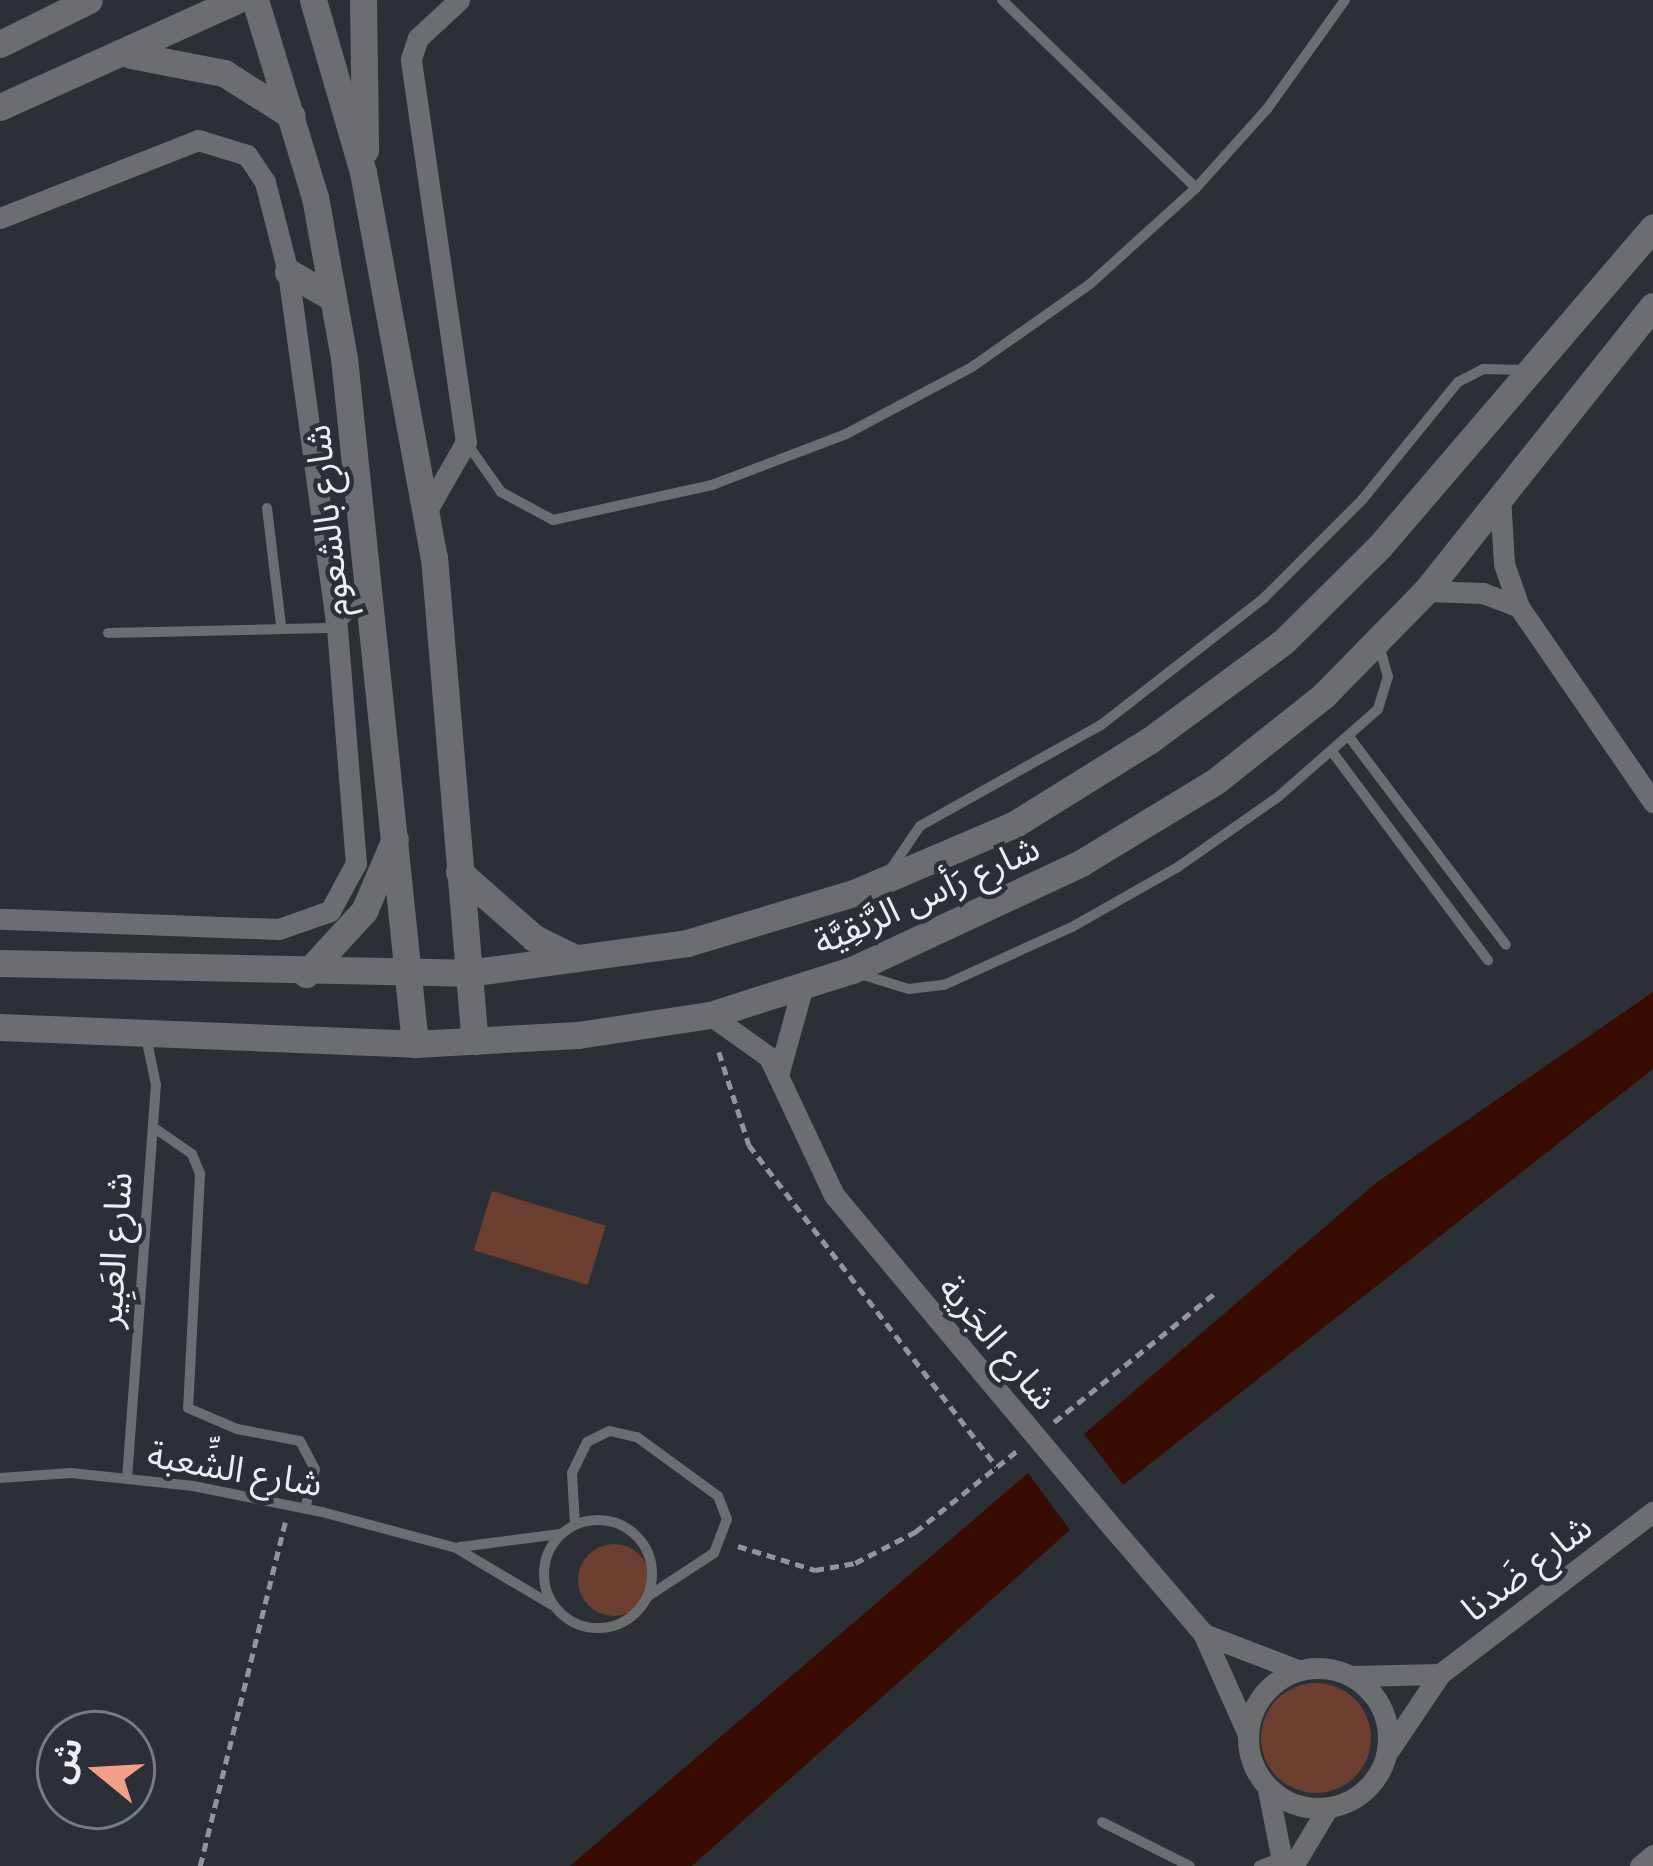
<!DOCTYPE html>
<meta charset="utf-8">
<style>
body{margin:0}
#map{position:relative;width:1653px;height:1866px;overflow:hidden;background:#2b3037;font-family:"Noto Sans","Noto Sans Arabic",sans-serif}
div>[style]{position:absolute}
.green>*{inset:0;background:#6c3e30;transform-origin:0 0}
.round{border-radius:50%}
.water>*{inset:0;background:#380c01}
.path>*{height:4.5px;margin-top:-2.25px;transform-origin:0;background:repeating-linear-gradient(90deg,#92969c 0 9px,transparent 0 15px)}
.service>*{height:10px;margin:-5px;padding:0 5px;transform-origin:5px;border-radius:5px;background:#6b6d71}
.service>.ring{margin:-5px;padding:0;box-sizing:content-box;background:none;border:10px solid #6b6d71;border-radius:50%}
.minor>*{height:21px;margin:-10.5px;padding:0 10.5px;transform-origin:10.5px;border-radius:10.5px;background:#6b6d71}
.minor>.ring{margin:-10.5px;padding:0;box-sizing:content-box;background:none;border:21px solid #6b6d71;border-radius:50%}
.tertiary>*{height:27px;margin:-13.5px;padding:0 13.5px;transform-origin:13.5px;border-radius:13.5px;background:#6b6d71}
.minor-bridge>*{height:21px;margin:-10.5px;padding:0 10.5px;transform-origin:10.5px;border-radius:10.5px;background:#6b6d71}
span{translate:-50% -50%;white-space:nowrap;text-align:center;line-height:1.15;-webkit-text-stroke:9px #2b3037;paint-order:stroke}
.street-label{font-size:36px;color:#ebeef3}
.north{position:absolute;left:36px;top:1710px;width:120px;height:120px;box-sizing:border-box;background:#2b3037;border:3px solid #787c82;border-radius:50%;rotate:288deg;font-size:33px;font-weight:700;line-height:48px;text-align:center;color:#ebeef3}
.north::after{content:'';display:block;margin:auto;width:42px;height:54px;background:#f39f85;clip-path:polygon(50% 0,100% 100%,50% 72%,0 100%)}
</style>
<div id="map">
<div class="green">
<i style="left:492px;top:1191px;width:119px;height:62px;rotate:17deg"></i>
<i class="round" style="left:578px;top:1544px;width:72px;height:72px"></i>
<i class="round" style="left:1261px;top:1683px;width:110px;height:110px"></i>
</div>
<div class="water">
<i style="clip-path:polygon(1653px 992px,1653px 1069px,1123px 1485px,1084px 1434px,1376px 1183px)"></i>
<i style="clip-path:polygon(1028px 1473px,1070px 1530px,692px 1866px,570px 1866px)"></i>
</div>
<div class="path">
<i style="left:719px;top:1052px;width:98px;rotate:72.1deg"></i>
<i style="left:749px;top:1145px;width:406px;rotate:52.4deg"></i>
<i style="left:1054px;top:1422px;width:205px;rotate:-38.7deg"></i>
<i style="left:738px;top:1546px;width:81px;rotate:17.3deg"></i>
<i style="left:815px;top:1570px;width:41px;rotate:-9.9deg"></i>
<i style="left:855px;top:1563px;width:68px;rotate:-27.3deg"></i>
<i style="left:915px;top:1532px;width:130px;rotate:-38.5deg"></i>
<i style="left:200px;top:1866px;width:354px;rotate:-76.1deg"></i>
</div>
<div class="service">
<i style="left:1002px;top:0;width:270px;rotate:44.1deg"></i>
<i style="left:466px;top:442px;width:61px;rotate:55deg"></i>
<i style="left:501px;top:492px;width:59px;rotate:28.3deg"></i>
<i style="left:553px;top:520px;width:163px;rotate:-12.4deg"></i>
<i style="left:712px;top:485px;width:143px;rotate:-20.8deg"></i>
<i style="left:846px;top:434px;width:143px;rotate:-28deg"></i>
<i style="left:972px;top:367px;width:144px;rotate:-35.1deg"></i>
<i style="left:1090px;top:284px;width:143px;rotate:-42.2deg"></i>
<i style="left:1196px;top:188px;width:106px;rotate:-48.1deg"></i>
<i style="left:1267px;top:109px;width:134px;rotate:-54.4deg"></i>
<i style="left:267px;top:508px;width:118px;rotate:83.2deg"></i>
<i style="left:108px;top:633px;width:229px;rotate:-1.3deg"></i>
<i style="left:337px;top:628px;width:41px;rotate:-48.9deg"></i>
<i style="left:1350px;top:738px;width:259px;rotate:53deg"></i>
<i style="left:1333px;top:753px;width:259px;rotate:53.2deg"></i>
<i style="left:886px;top:876px;width:60px;rotate:-55.8deg"></i>
<i style="left:920px;top:826px;width:207px;rotate:-29.2deg"></i>
<i style="left:1101px;top:725px;width:207px;rotate:-37.9deg"></i>
<i style="left:1264px;top:598px;width:139px;rotate:-45deg"></i>
<i style="left:1362px;top:500px;width:152px;rotate:-50.9deg"></i>
<i style="left:1458px;top:382px;width:28px;rotate:-27deg"></i>
<i style="left:1483px;top:369px;width:41px;rotate:1.4deg"></i>
<i style="left:860px;top:974px;width:51px;rotate:17deg"></i>
<i style="left:909px;top:989px;width:35px;rotate:-7deg"></i>
<i style="left:944px;top:985px;width:141px;rotate:-24.4deg"></i>
<i style="left:1072px;top:927px;width:122px;rotate:-29.5deg"></i>
<i style="left:1178px;top:867px;width:122px;rotate:-35deg"></i>
<i style="left:1278px;top:797px;width:133px;rotate:-41.3deg"></i>
<i style="left:1378px;top:709px;width:34px;rotate:-73deg"></i>
<i style="left:1388px;top:677px;width:32px;rotate:-106deg"></i>
<i style="left:153px;top:1127px;width:47px;rotate:34.7deg"></i>
<i style="left:192px;top:1154px;width:22px;rotate:68deg"></i>
<i style="left:200px;top:1174px;width:234px;rotate:92.9deg"></i>
<i style="left:188px;top:1408px;width:53px;rotate:23.2deg"></i>
<i style="left:237px;top:1429px;width:64px;rotate:10.8deg"></i>
<i style="left:300px;top:1441px;width:32px;rotate:62deg"></i>
<i style="left:315px;top:1469px;width:41px;rotate:104deg"></i>
<i style="left:0;top:1478px;width:71px;rotate:-4deg"></i>
<i style="left:71px;top:1473px;width:123px;rotate:6.1deg"></i>
<i style="left:193px;top:1486px;width:132px;rotate:11.4deg"></i>
<i style="left:322px;top:1512px;width:139px;rotate:15deg"></i>
<i style="left:456px;top:1548px;width:112px;rotate:30.7deg"></i>
<i style="left:127px;top:1479px;width:395px;rotate:-85.8deg"></i>
<i style="left:156px;top:1085px;width:49px;rotate:-101.8deg"></i>
<i class="ring" style="left:544px;top:1520px;width:98px;height:98px"></i>
<i style="left:575px;top:1525px;width:52px;rotate:-93.3deg"></i>
<i style="left:572px;top:1473px;width:34px;rotate:-64deg"></i>
<i style="left:587px;top:1442px;width:25px;rotate:-26deg"></i>
<i style="left:610px;top:1431px;width:28px;rotate:13deg"></i>
<i style="left:637px;top:1437px;width:100px;rotate:36.1deg"></i>
<i style="left:718px;top:1496px;width:25px;rotate:69deg"></i>
<i style="left:727px;top:1519px;width:36px;rotate:111deg"></i>
<i style="left:714px;top:1553px;width:80px;rotate:146.7deg"></i>
<i style="left:460px;top:1547px;width:101px;rotate:-7.4deg"></i>
<i style="left:1102px;top:1822px;width:98px;rotate:26.6deg"></i>
<i style="left:1259px;top:1866px;width:22px;rotate:-22deg"></i>
</div>
<div class="minor">
<i style="left:0;top:218px;width:213px;rotate:-21.5deg"></i>
<i style="left:198px;top:140px;width:51px;rotate:17deg"></i>
<i style="left:247px;top:155px;width:32px;rotate:56deg"></i>
<i style="left:265px;top:182px;width:93px;rotate:75.7deg"></i>
<i style="left:288px;top:272px;width:359px;rotate:82.2deg"></i>
<i style="left:337px;top:628px;width:236px;rotate:85.4deg"></i>
<i style="left:356px;top:863px;width:55px;rotate:118.4deg"></i>
<i style="left:330px;top:911px;width:54px;rotate:160.6deg"></i>
<i style="left:279px;top:929px;width:279px;rotate:-177.9deg"></i>
<i style="left:1500px;top:496px;width:68px;rotate:86.6deg"></i>
<i style="left:1504px;top:564px;width:46px;rotate:70.8deg"></i>
<i style="left:1519px;top:607px;width:237px;rotate:55.5deg"></i>
<i style="left:427px;top:510px;width:78px;rotate:-60.2deg"></i>
<i style="left:466px;top:442px;width:387px;rotate:-98.2deg"></i>
<i style="left:411px;top:59px;width:22px;rotate:-72deg"></i>
<i style="left:418px;top:38px;width:56px;rotate:-42.8deg"></i>
<i style="left:1426px;top:591px;width:57px;rotate:2deg"></i>
<i style="left:1483px;top:593px;width:39px;rotate:21deg"></i>
<i style="left:710px;top:1015px;width:72px;rotate:35.4deg"></i>
<i style="left:769px;top:1057px;width:153px;rotate:64.8deg"></i>
<i style="left:834px;top:1195px;width:229px;rotate:50.1deg"></i>
<i style="left:779px;top:1072px;width:86px;rotate:-74.5deg"></i>
<i style="left:1118px;top:1534px;width:130px;rotate:49.4deg"></i>
<i style="left:1203px;top:1633px;width:108px;rotate:66deg"></i>
<i style="left:1204px;top:1634px;width:101px;rotate:21deg"></i>
<i class="ring" style="left:1248px;top:1668px;width:119px;height:119px"></i>
<i style="left:1351px;top:1676px;width:89px;rotate:-1.3deg"></i>
<i style="left:1389px;top:1750px;width:92px;rotate:-56.1deg"></i>
<i style="left:1440px;top:1674px;width:268px;rotate:-37.3deg"></i>
<i style="left:1268px;top:1790px;width:77px;rotate:78.8deg"></i>
<i style="left:1293px;top:1866px;width:66px;rotate:-59.2deg"></i>
<i style="left:1640px;top:1866px;width:17px;rotate:-40deg"></i>
</div>
<div class="tertiary">
<i style="left:255px;top:0;width:206px;rotate:73.1deg"></i>
<i style="left:315px;top:197px;width:164px;rotate:79.8deg"></i>
<i style="left:344px;top:358px;width:690px;rotate:84.09deg"></i>
<i style="left:313px;top:0;width:179px;rotate:73.8deg"></i>
<i style="left:363px;top:172px;width:391px;rotate:79.6deg"></i>
<i style="left:434px;top:557px;width:486px;rotate:85.2deg"></i>
<i style="left:363px;top:0;width:150px;rotate:89.2deg"></i>
<i style="left:0;top:44px;width:99px;rotate:-26.3deg"></i>
<i style="left:131px;top:55px;width:95px;rotate:11deg"></i>
<i style="left:224px;top:73px;width:80px;rotate:32.3deg"></i>
<i style="left:0;top:107px;width:260px;rotate:-24.3deg"></i>
<i style="left:288px;top:272px;width:52px;rotate:30deg"></i>
<i style="left:459px;top:872px;width:100px;rotate:41.3deg"></i>
<i style="left:534px;top:938px;width:46px;rotate:26deg"></i>
<i style="left:0;top:963px;width:468px;rotate:1.2deg"></i>
<i style="left:468px;top:973px;width:221px;rotate:-7.8deg"></i>
<i style="left:687px;top:943px;width:174px;rotate:-16.7deg"></i>
<i style="left:854px;top:893px;width:175px;rotate:-23.2deg"></i>
<i style="left:1015px;top:824px;width:159px;rotate:-31.9deg"></i>
<i style="left:1150px;top:740px;width:165px;rotate:-36.4deg"></i>
<i style="left:1283px;top:642px;width:136px;rotate:-44.7deg"></i>
<i style="left:1380px;top:546px;width:420px;rotate:-49.4deg"></i>
<i style="left:306px;top:974px;width:86px;rotate:-47.4deg"></i>
<i style="left:364px;top:911px;width:78px;rotate:-66.7deg"></i>
<i style="left:0;top:1027px;width:415px;rotate:2.3deg"></i>
<i style="left:415px;top:1044px;width:163px;rotate:-3.2deg"></i>
<i style="left:578px;top:1035px;width:134px;rotate:-8.6deg"></i>
<i style="left:710px;top:1015px;width:149px;rotate:-17.6deg"></i>
<i style="left:852px;top:970px;width:253px;rotate:-25deg"></i>
<i style="left:1081px;top:863px;width:158px;rotate:-31.3deg"></i>
<i style="left:1216px;top:781px;width:137px;rotate:-38.5deg"></i>
<i style="left:1323px;top:696px;width:147px;rotate:-45.6deg"></i>
<i style="left:1426px;top:591px;width:364px;rotate:-51.5deg"></i>
</div>
<div class="minor-bridge">
<i style="left:981px;top:1371px;width:213px;rotate:50deg"></i>
</div>
<div class="street-label">
<span style="left:326px;top:521px;rotate:-96deg">شارع بالشعوم</span>
<span style="left:926px;top:894px;rotate:-24deg">شارع رَأس الرَّنقِيَّة</span>
<span style="left:113px;top:1250px;rotate:-86deg">شارع العَبِير</span>
<span style="left:999px;top:1342px;rotate:50deg">شارع الجَرية</span>
<span style="left:235px;top:1468px;rotate:10deg">شارع الشِّعبة</span>
<span style="left:1526px;top:1567px;rotate:-37deg">شارع ضَدنا</span>
</div>
<div class="north">ش</div>
</div>
